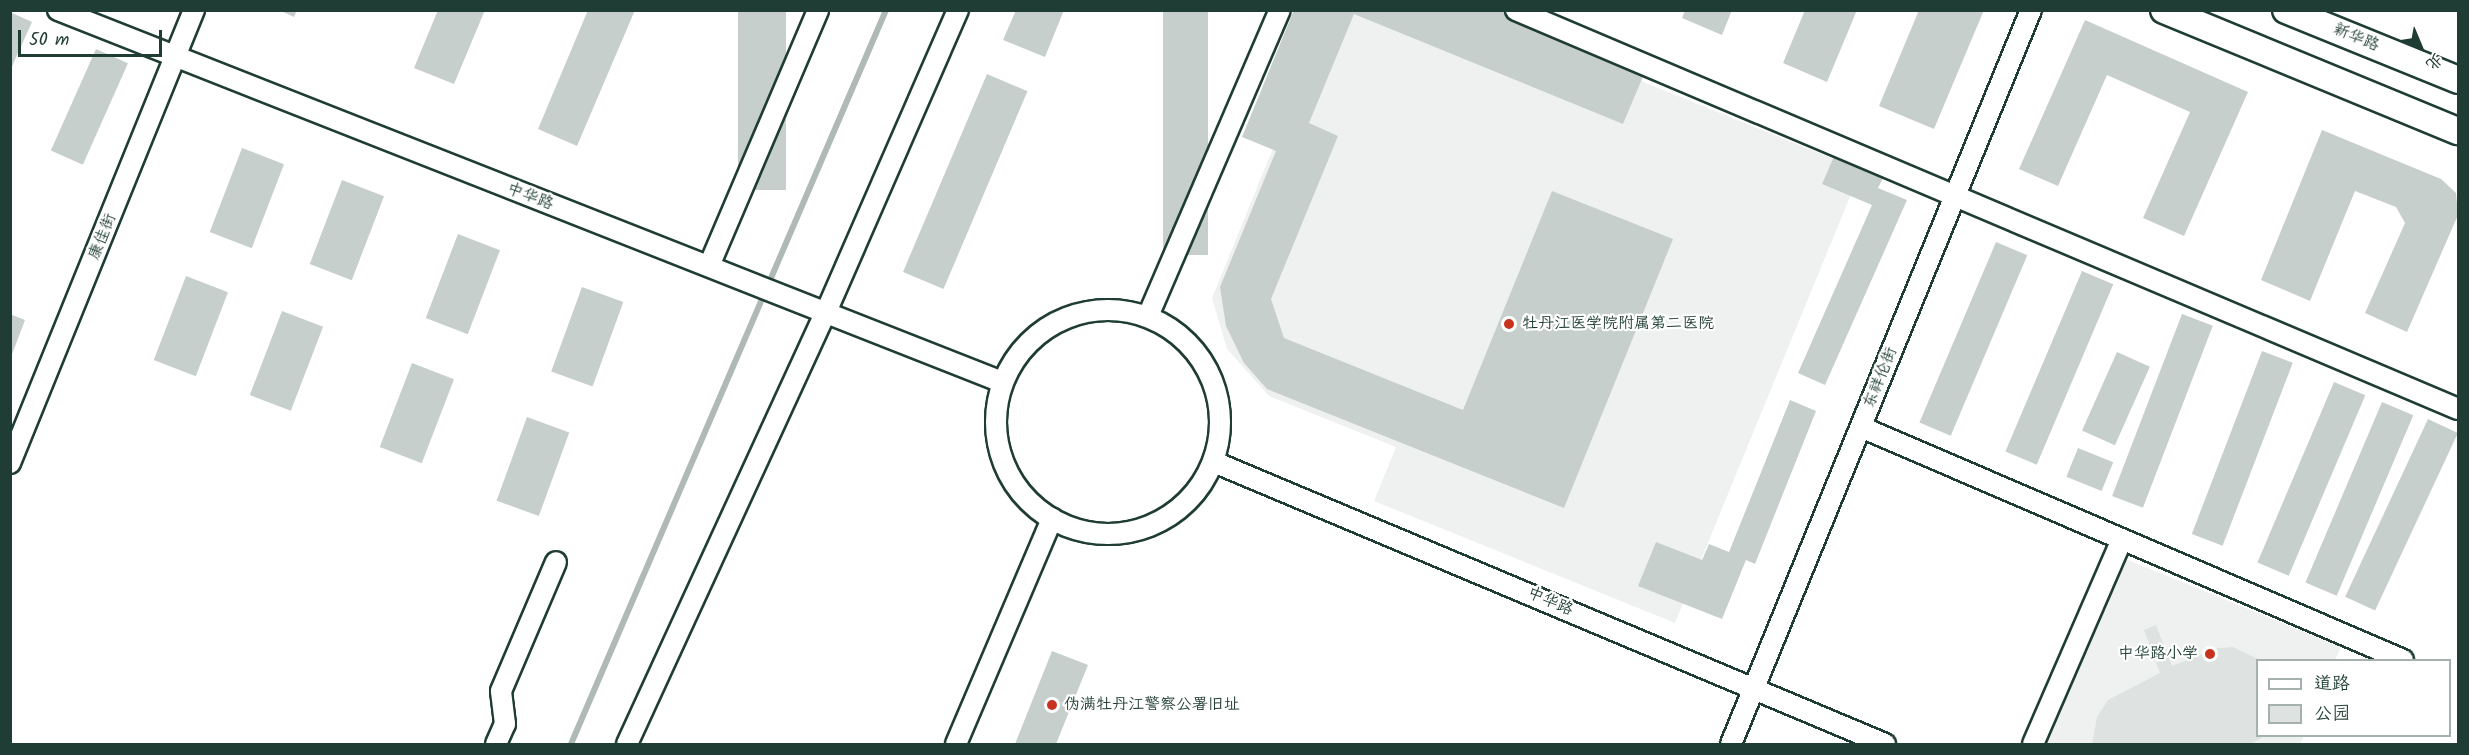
<!DOCTYPE html>
<meta charset="utf-8">
<style>
body{margin:0}
#map{position:relative;width:2469px;height:755px;overflow:hidden;background:#fff;font-family:Kalam,"LXGW WenKai TC",sans-serif}
div>[style]{position:absolute}
.built>*{inset:0;background:#eef1f0}
.green>*{inset:0;background:#dee3e2}
.stream>*{height:6px;margin:-3px;padding:0 3px;transform-origin:3px;border-radius:3px;background:#afbab7}
.building>*{inset:0;background:#c7cfcc;transform-origin:0 0}
.roads{filter:drop-shadow(2px 0 #1f3d34) drop-shadow(-2px 0 #1f3d34) drop-shadow(0 2px #1f3d34) drop-shadow(0 -2px #1f3d34)}
.minor>*{height:20px;margin:-10px;padding:0 10px;transform-origin:10px;border-radius:10px;background:#fff}
.minor>.ring{margin:-10px;padding:0;box-sizing:content-box;background:none;border:20px solid #fff;border-radius:50%}
.major>*{height:26px;margin:-13px;padding:0 13px;transform-origin:13px;border-radius:13px;background:#fff}
.dots>*{width:16px;height:16px;translate:-50% -50%;box-sizing:border-box;border:3px solid #fff;border-radius:50%}
span{translate:-50% -50%;white-space:nowrap;text-align:center;line-height:1.15;-webkit-text-stroke:4.5px #fff;paint-order:stroke}
.street-label{font-size:16px;color:#1f3d34}
.poi-label{font-size:16px;color:#1f3d34}
.left{translate:0 -50%;text-align:left}
.right{translate:-100% -50%;text-align:right}
.frame{position:absolute;inset:0;border:12px solid #1f3d34;pointer-events:none}
.legend{position:absolute;left:2256px;top:659px;width:195px;height:78px;box-sizing:border-box;background:#fff;border:2px solid #a5b1ae;margin:0;padding:8px 10px;list-style:none;font-size:18px;color:#1f3d34}
.legend li{display:flex;align-items:center;gap:12px;height:30px}
.legend b{width:30px;border:2px solid #a5b1ae}
.north{position:absolute;left:2391px;top:18px;width:60px;height:60px;-webkit-text-stroke:4px #fff;paint-order:stroke;rotate:136deg;font-size:16px;font-weight:700;line-height:24px;text-align:center;color:#1f3d34}
.north::after{content:'';display:block;margin:auto;width:21px;height:27px;background:#1f3d34;clip-path:polygon(50% 0,100% 100%,50% 72%,0 100%)}
.scale{position:absolute;left:18px;top:30px;width:144px;height:27px;box-sizing:border-box;border:3px solid #1f3d34;border-top:0;padding-left:8px;font-size:18px;line-height:21px;white-space:nowrap;color:#1f3d34;-webkit-text-stroke:4px #fff;paint-order:stroke}
</style>
<div id="map">
<div class="built">
<i style="clip-path:polygon(1329px 11px,1468px 11px,1861px 170px,1675px 623px,1374px 501px,1396px 447px,1269px 396px,1227px 349px,1212px 298px)"></i>
<i style="clip-path:polygon(2123px 558px,2341px 647px,2335px 660px,2258px 660px,2258px 736px,2304px 736px,2300px 744px,2045px 744px)"></i>
</div>
<div class="green">
<i style="clip-path:polygon(2156px 625px,2172px 666px,2218px 648px,2233px 647px,2260px 660px,2258px 736px,2263px 736px,2261px 738px,2251px 744px,2092px 744px,2097px 717px,2108px 700px,2160px 673px,2144px 630px)"></i>
</div>
<div class="stream">
<i style="left:571px;top:744px;width:799px;rotate:-66.77deg"></i>
</div>
<div class="building">
<i style="clip-path:polygon(279px 10px,297px 10px,294px 17px)"></i>
<i style="clip-path:polygon(438px 10px,485px 10px,454px 84px,414px 68px)"></i>
<i style="clip-path:polygon(588px 10px,635px 10px,577px 146px,538px 129px)"></i>
<i style="left:738px;top:10px;width:48px;height:180px"></i>
<i style="clip-path:polygon(1016px 10px,1064px 10px,1045px 57px,1003px 40px)"></i>
<i style="left:1163px;top:10px;width:45px;height:245px"></i>
<i style="clip-path:polygon(1294px 10px,1510px 10px,1647px 67px,1623px 124px,1354px 14px,1309px 123px,1338px 136px,1271px 299px,1284px 338px,1463px 410px,1552px 191px,1673px 239px,1564px 508px,1267px 389px,1244px 363px,1226px 326px,1220px 287px,1276px 151px,1242px 137px)"></i>
<i style="clip-path:polygon(1685px 10px,1732px 10px,1722px 35px,1682px 18px)"></i>
<i style="clip-path:polygon(1805px 10px,1857px 10px,1827px 82px,1783px 63px)"></i>
<i style="clip-path:polygon(1919px 10px,1984px 10px,1934px 129px,1879px 106px)"></i>
<i style="clip-path:polygon(10px 12px,32px 22px,10px 71px)"></i>
<i style="clip-path:polygon(2085px 20px,2248px 92px,2184px 236px,2143px 218px,2190px 112px,2107px 75px,2058px 186px,2019px 169px)"></i>
<i style="left:96px;top:49px;width:35px;height:111px;rotate:24deg"></i>
<i style="left:987px;top:74px;width:44px;height:215px;rotate:23deg"></i>
<i style="clip-path:polygon(2322px 130px,2441px 179px,2456px 193px,2458px 215px,2407px 332px,2365px 313px,2405px 223px,2396px 207px,2355px 191px,2310px 301px,2261px 280px)"></i>
<i style="left:242px;top:148px;width:45px;height:90px;rotate:21deg"></i>
<i style="clip-path:polygon(1836px 152px,1885px 174px,1878px 188px,1907px 200px,1825px 385px,1798px 373px,1872px 205px,1822px 184px)"></i>
<i style="left:342px;top:180px;width:45px;height:90px;rotate:21deg"></i>
<i style="left:458px;top:234px;width:45px;height:90px;rotate:21deg"></i>
<i style="left:1996px;top:242px;width:34px;height:196px;rotate:23deg"></i>
<i style="left:2082px;top:271px;width:34px;height:196px;rotate:23deg"></i>
<i style="left:186px;top:276px;width:45px;height:90px;rotate:21deg"></i>
<i style="left:582px;top:287px;width:44px;height:90px;rotate:20deg"></i>
<i style="left:282px;top:311px;width:44px;height:90px;rotate:21deg"></i>
<i style="clip-path:polygon(10px 314px,25px 320px,11px 357px,10px 357px)"></i>
<i style="left:2182px;top:314px;width:33px;height:195px;rotate:21deg"></i>
<i style="left:2262px;top:351px;width:33px;height:196px;rotate:21deg"></i>
<i style="left:2117px;top:352px;width:36px;height:86px;rotate:24deg"></i>
<i style="left:412px;top:363px;width:45px;height:90px;rotate:21deg"></i>
<i style="left:2334px;top:382px;width:34px;height:196px;rotate:23deg"></i>
<i style="clip-path:polygon(1790px 400px,1816px 411px,1755px 564px,1746px 560px,1722px 619px,1638px 586px,1656px 542px,1702px 560px,1709px 544px,1729px 552px)"></i>
<i style="left:2382px;top:402px;width:34px;height:196px;rotate:23deg"></i>
<i style="left:527px;top:417px;width:45px;height:89px;rotate:20deg"></i>
<i style="left:2428px;top:419px;width:33px;height:196px;rotate:25deg"></i>
<i style="left:2078px;top:448px;width:38px;height:31px;rotate:22deg"></i>
<i style="clip-path:polygon(1052px 651px,1088px 665px,1056px 744px,1015px 744px)"></i>
</div>
<div class="roads">
<div class="minor">
<i style="left:58px;top:10px;width:1015px;rotate:21.51deg"></i>
<i style="left:1516px;top:10px;width:1023px;rotate:22.96deg"></i>
<i style="left:709px;top:266px;width:278px;rotate:-66.9deg"></i>
<i class="ring" style="left:996px;top:310px;width:204px;height:204px"></i>
<i style="left:1148px;top:316px;width:333px;rotate:-66.7deg"></i>
<i style="left:1861px;top:427px;width:590px;rotate:23.26deg"></i>
<i style="left:1214px;top:462px;width:728px;rotate:22.8deg"></i>
<i style="left:10px;top:463px;width:489px;rotate:-67.9deg"></i>
<i style="left:496px;top:744px;width:22px;rotate:-66deg"></i>
<i style="left:505px;top:724px;width:33px;rotate:-97deg"></i>
<i style="left:501px;top:691px;width:140px;rotate:-66.9deg"></i>
<i style="left:627px;top:744px;width:476px;rotate:-65.3deg"></i>
<i style="left:826px;top:312px;width:330px;rotate:-66.4deg"></i>
<i style="left:956px;top:744px;width:245px;rotate:-66.9deg"></i>
<i style="left:1731px;top:744px;width:793px;rotate:-67.77deg"></i>
<i style="left:2033px;top:744px;width:223px;rotate:-66.5deg"></i>
</div>
<div class="major">
<i style="left:2164px;top:10px;width:318px;rotate:22.4deg"></i>
<i style="left:2286px;top:10px;width:186px;rotate:22.1deg"></i>
</div>
</div>
<div class="dots">
<i style="left:1509px;top:324px;background:#c8321e"></i>
<i style="left:2210px;top:654px;background:#c8321e"></i>
<i style="left:1052px;top:705px;background:#c8321e"></i>
</div>
<div class="street-label">
<span style="left:2356px;top:38px;rotate:22deg">新华路</span>
<span style="left:530px;top:197px;rotate:21deg">中华路</span>
<span style="left:103px;top:237px;rotate:-68deg">康佳街</span>
<span style="left:1881px;top:378px;rotate:-68deg">东祥伦街</span>
<span style="left:1550px;top:602px;rotate:23deg">中华路</span>
</div>
<div class="poi-label">
<span class="left" style="left:1522px;top:324px">牡丹江医学院附属第二医院</span>
<span class="right" style="left:2198px;top:654px">中华路小学</span>
<span class="left" style="left:1064px;top:705px">伪满牡丹江警察公署旧址</span>
</div>
<div class="frame"></div>
<ul class="legend">
<li><b style="height:8px;background:#fff"></b>道路</li>
<li><b style="height:16px;background:#dee3e2"></b>公园</li>
</ul>
<div class="north">北</div>
<div class="scale">50 m</div>
</div>
